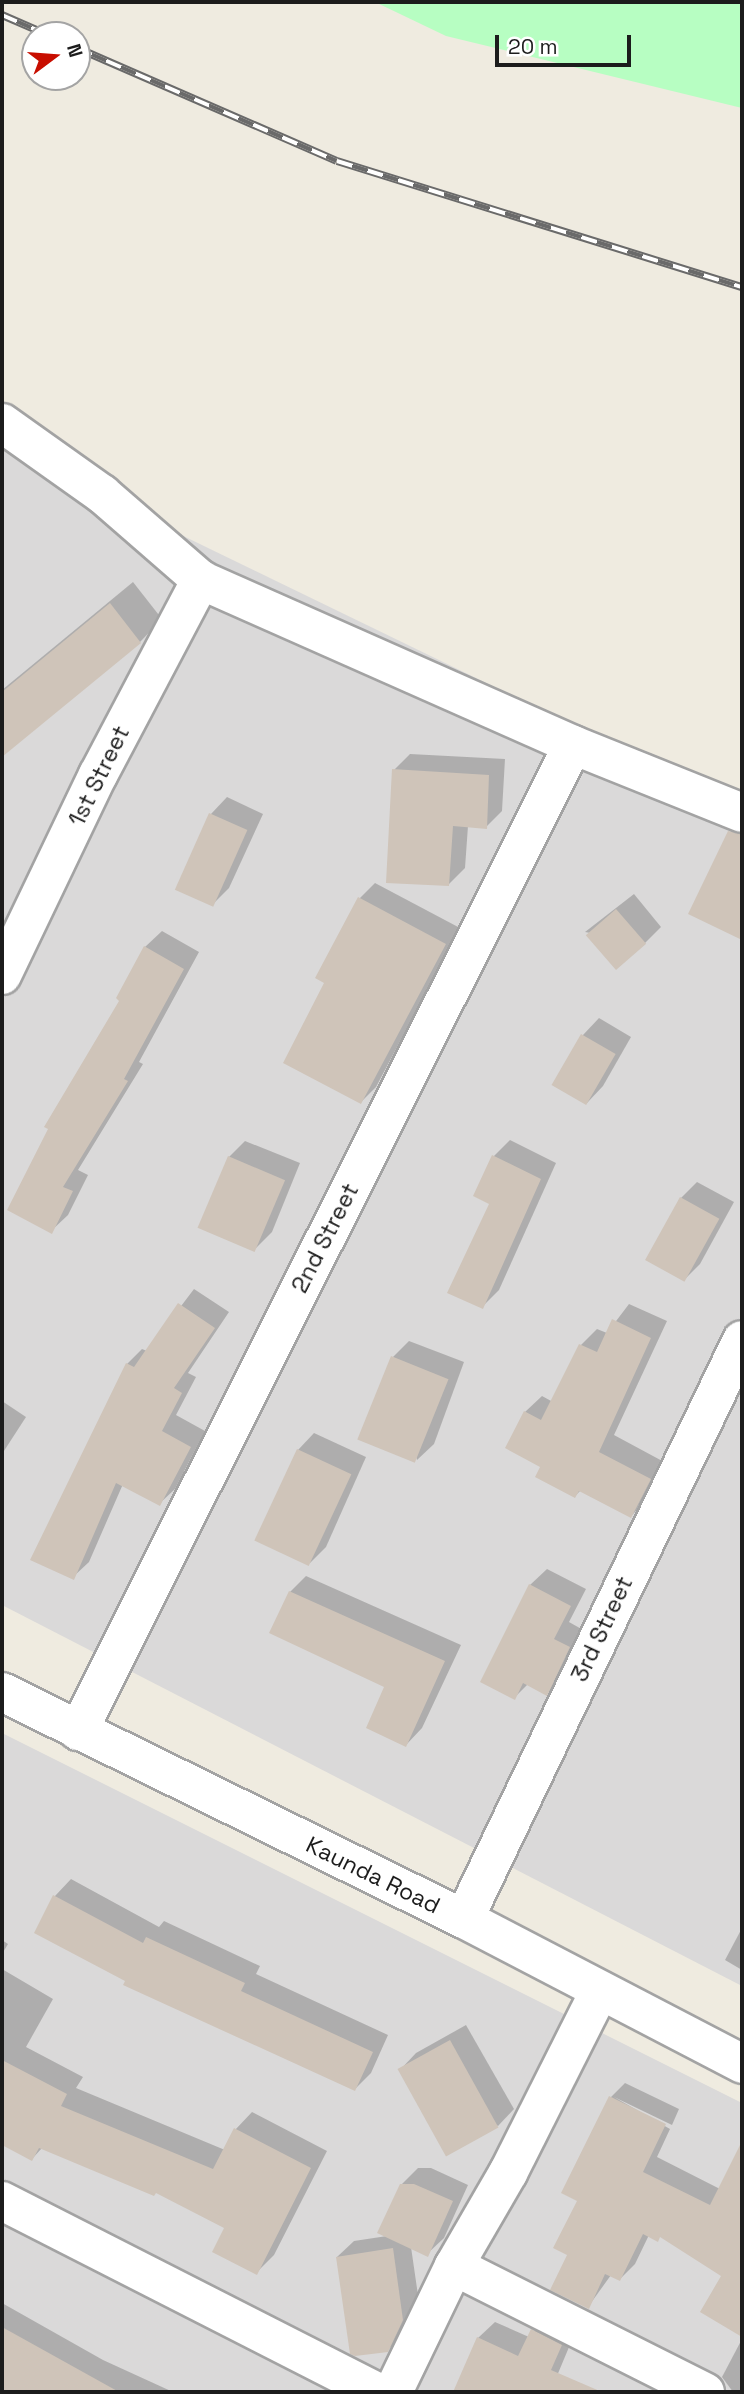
<!DOCTYPE html>
<style>
body{margin:0}
#map{position:relative;width:744px;height:2394px;overflow:hidden;background:#efebe0;font-family:"Space Grotesk",sans-serif}
div>[style]{position:absolute}
.residential>*{inset:0;background:#dad9d9}
.park>*{inset:0;background:#b7fec2}
.shadow>*{inset:0;background:#0003}
.building>*{inset:0;background:#cfc4b9;transform-origin:0 0}
.roads{filter:drop-shadow(2px 0 #a3a3a3) drop-shadow(-2px 0 #a3a3a3) drop-shadow(0 2px #a3a3a3) drop-shadow(0 -2px #a3a3a3)}
.street>*{height:38px;margin:-19px;padding:0 19px;transform-origin:19px;border-radius:19px;background:#fff}
.rail>*{height:8px;margin-top:-4px;transform-origin:0;background:repeating-linear-gradient(90deg,#fff 0 16px,#6a6a6a 0 32px);box-sizing:border-box;border-block:2px solid #6a6a6a}
span{translate:-50% -50%;white-space:nowrap;text-align:center;line-height:1.15;-webkit-text-stroke:5px #fff;paint-order:stroke}
.street-label{font-size:23px;color:#1c1c1c}
.frame{position:absolute;inset:0;border:4px solid #1c1c1c;pointer-events:none}
.north{position:absolute;left:21px;top:21px;width:70px;height:70px;box-sizing:border-box;background:#fff;border:2px solid #a4a4a4;border-radius:50%;rotate:74deg;font-size:19px;font-weight:700;line-height:28px;text-align:center;color:#1c1c1c}
.north::after{content:'';display:block;margin:auto;width:24px;height:32px;background:#c80e00;clip-path:polygon(50% 0,100% 100%,50% 72%,0 100%)}
.scale{position:absolute;left:495px;top:35px;width:136px;height:32px;box-sizing:border-box;border:4px solid #1c1c1c;border-top:0;padding-left:9px;font-size:21px;line-height:24px;white-space:nowrap;color:#1c1c1c;-webkit-text-stroke:5px #fff;paint-order:stroke}
</style>
<div id="map">
<div class="residential">
<i style="clip-path:polygon(2px 448px,742px 807px,742px 1986px,2px 1605px)"></i>
<i style="clip-path:polygon(2px 1733px,742px 2103px,742px 2392px,2px 2392px)"></i>
</div>
<div class="park">
<i style="clip-path:polygon(375px 2px,742px 2px,742px 108px,446px 36px)"></i>
</div>
<div class="shadow">
<i style="clip-path:polygon(133px 582px,162px 619px,140px 642px,2px 742px,2px 690px)"></i>
<i style="clip-path:polygon(410px 754px,505px 759px,502px 811px,486px 827px,468px 826px,465px 868px,448px 885px,394px 770px)"></i>
<i style="clip-path:polygon(227px 797px,263px 814px,229px 888px,212px 905px,211px 814px)"></i>
<i style="clip-path:polygon(740px 828px,742px 829px,741px 937px,723px 844px)"></i>
<i style="clip-path:polygon(375px 883px,460px 928px,376px 1087px,361px 1102px,326px 983px,360px 898px)"></i>
<i style="clip-path:polygon(634px 894px,661px 927px,645px 943px,585px 932px)"></i>
<i style="clip-path:polygon(162px 931px,199px 952px,139px 1062px,143px 1064px,78px 1170px,88px 1175px,68px 1215px,51px 1231px,9px 1210px,122px 1000px,145px 947px)"></i>
<i style="clip-path:polygon(599px 1018px,631px 1037px,603px 1086px,587px 1103px,555px 1084px,583px 1035px)"></i>
<i style="clip-path:polygon(510px 1140px,556px 1163px,499px 1290px,482px 1307px,494px 1156px)"></i>
<i style="clip-path:polygon(245px 1141px,300px 1163px,272px 1232px,256px 1248px,229px 1157px)"></i>
<i style="clip-path:polygon(697px 1182px,734px 1202px,700px 1264px,684px 1280px,681px 1198px)"></i>
<i style="clip-path:polygon(194px 1289px,229px 1312px,188px 1373px,196px 1377px,176px 1415px,205px 1431px,175px 1489px,159px 1504px,123px 1484px,89px 1562px,73px 1577px,127px 1364px,142px 1349px,147px 1351px)"></i>
<i style="clip-path:polygon(629px 1304px,667px 1321px,614px 1435px,666px 1463px,647px 1500px,631px 1516px,581px 1490px,575px 1496px,542px 1466px,525px 1412px,542px 1396px,553px 1402px,581px 1345px,597px 1329px,607px 1333px)"></i>
<i style="clip-path:polygon(409px 1341px,464px 1362px,434px 1444px,417px 1460px,393px 1357px)"></i>
<i style="clip-path:polygon(2px 1401px,26px 1417px,2px 1454px)"></i>
<i style="clip-path:polygon(314px 1433px,366px 1457px,326px 1547px,310px 1563px,298px 1450px)"></i>
<i style="clip-path:polygon(547px 1569px,586px 1589px,569px 1622px,585px 1631px,563px 1677px,547px 1694px,528px 1684px,514px 1698px,530px 1585px)"></i>
<i style="clip-path:polygon(306px 1576px,461px 1645px,422px 1728px,406px 1745px,387px 1686px,290px 1592px)"></i>
<i style="clip-path:polygon(71px 1879px,159px 1927px,164px 1921px,260px 1966px,256px 1974px,388px 2035px,371px 2073px,355px 2089px,36px 1932px,55px 1896px)"></i>
<i style="clip-path:polygon(742px 1928px,742px 1970px,725px 1960px)"></i>
<i style="clip-path:polygon(2px 1940px,8px 1944px,2px 1954px)"></i>
<i style="clip-path:polygon(2px 1969px,53px 1999px,26px 2047px,83px 2077px,76px 2088px,225px 2150px,235px 2130px,252px 2112px,327px 2151px,274px 2255px,256px 2273px,226px 2228px,157px 2191px,42px 2148px,32px 2159px,2px 2143px)"></i>
<i style="clip-path:polygon(466px 2025px,514px 2109px,498px 2126px,400px 2070px,416px 2053px)"></i>
<i style="clip-path:polygon(625px 2083px,679px 2109px,672px 2125px,614px 2097px,670px 2129px,657px 2157px,720px 2189px,742px 2156px,742px 2335px,703px 2311px,725px 2276px,661px 2236px,649px 2235px,635px 2264px,620px 2279px,611px 2275px,588px 2307px,569px 2254px,579px 2200px,611px 2097px)"></i>
<i style="clip-path:polygon(418px 2168px,431px 2168px,468px 2185px,444px 2238px,427px 2254px,411px 2247px,419px 2302px,404px 2333px,388px 2350px,337px 2257px,354px 2241px,387px 2236px,401px 2185px)"></i>
<i style="clip-path:polygon(2px 2303px,103px 2360px,173px 2392px,6px 2392px,10px 2383px,2px 2378px)"></i>
<i style="clip-path:polygon(549px 2314px,577px 2328px,554px 2383px,545px 2392px,519px 2392px,503px 2385px,500px 2392px,455px 2392px,478px 2338px,495px 2322px,529px 2337px)"></i>
<i style="clip-path:polygon(742px 2339px,742px 2392px,733px 2392px,722px 2377px)"></i>
</div>
<div class="building">
<i style="clip-path:polygon(110px 603px,141px 643px,2px 757px,2px 692px)"></i>
<i style="clip-path:polygon(392px 769px,489px 775px,487px 829px,453px 826px,449px 886px,386px 883px)"></i>
<i style="left:209px;top:813px;width:42px;height:84px;rotate:24deg"></i>
<i style="clip-path:polygon(728px 831px,742px 834px,742px 940px,688px 914px)"></i>
<i style="clip-path:polygon(358px 897px,446px 944px,361px 1104px,283px 1063px,324px 983px,315px 978px)"></i>
<i style="left:616px;top:909px;width:46px;height:40px;rotate:49deg"></i>
<i style="clip-path:polygon(144px 946px,184px 969px,124px 1079px,128px 1081px,63px 1187px,73px 1191px,52px 1234px,7px 1210px,48px 1129px,44px 1127px,119px 1001px,116px 998px)"></i>
<i style="left:581px;top:1034px;width:40px;height:59px;rotate:30deg"></i>
<i style="clip-path:polygon(492px 1155px,541px 1179px,483px 1309px,447px 1293px,489px 1204px,473px 1196px)"></i>
<i style="left:228px;top:1156px;width:62px;height:78px;rotate:23deg"></i>
<i style="left:680px;top:1197px;width:45px;height:72px;rotate:29deg"></i>
<i style="clip-path:polygon(178px 1303px,215px 1328px,174px 1388px,182px 1393px,162px 1431px,191px 1447px,160px 1506px,116px 1483px,74px 1580px,30px 1560px,126px 1363px,134px 1367px)"></i>
<i style="clip-path:polygon(612px 1319px,651px 1338px,599px 1452px,651px 1479px,631px 1518px,579px 1491px,575px 1498px,535px 1477px,540px 1467px,505px 1448px,524px 1411px,541px 1420px,579px 1344px,597px 1352px)"></i>
<i style="left:391px;top:1356px;width:62px;height:90px;rotate:22deg"></i>
<i style="left:297px;top:1449px;width:60px;height:101px;rotate:25deg"></i>
<i style="clip-path:polygon(529px 1584px,571px 1606px,554px 1639px,570px 1647px,547px 1696px,523px 1683px,515px 1700px,480px 1682px)"></i>
<i style="clip-path:polygon(289px 1591px,445px 1661px,406px 1747px,366px 1728px,384px 1687px,269px 1633px)"></i>
<i style="clip-path:polygon(53px 1895px,143px 1943px,146px 1937px,245px 1983px,241px 1991px,373px 2052px,355px 2091px,123px 1985px,125px 1981px,34px 1933px)"></i>
<i style="left:450px;top:2040px;width:100px;height:60px;rotate:61deg"></i>
<i style="clip-path:polygon(2px 2060px,67px 2094px,61px 2106px,213px 2169px,234px 2128px,311px 2168px,257px 2275px,212px 2252px,224px 2228px,156px 2193px,154px 2196px,39px 2148px,32px 2161px,2px 2145px)"></i>
<i style="clip-path:polygon(609px 2096px,666px 2124px,643px 2172px,710px 2205px,742px 2141px,742px 2337px,700px 2312px,721px 2276px,660px 2237px,658px 2242px,643px 2234px,620px 2281px,605px 2274px,589px 2309px,550px 2290px,567px 2255px,553px 2248px,577px 2201px,561px 2193px)"></i>
<i style="clip-path:polygon(400px 2184px,414px 2184px,453px 2201px,428px 2257px,377px 2233px)"></i>
<i style="clip-path:polygon(393px 2248px,403px 2320px,388px 2352px,355px 2356px,350px 2354px,336px 2257px)"></i>
<i style="clip-path:polygon(2px 2327px,119px 2392px,2px 2392px)"></i>
<i style="clip-path:polygon(531px 2329px,562px 2345px,551px 2370px,602px 2392px,453px 2392px,477px 2337px,518px 2356px)"></i>
</div>
<div class="roads">
<div class="street">
<i style="left:2px;top:423px;width:123px;rotate:35.4deg"></i>
<i style="left:102px;top:494px;width:131px;rotate:41deg"></i>
<i style="left:201px;top:580px;width:407px;rotate:23.9deg"></i>
<i style="left:573px;top:745px;width:182px;rotate:21.9deg"></i>
<i style="left:2px;top:975px;width:222px;rotate:-64.4deg"></i>
<i style="left:98px;top:775px;width:221px;rotate:-62.2deg"></i>
<i style="left:2px;top:1692px;width:515px;rotate:26.17deg"></i>
<i style="left:464px;top:1919px;width:314px;rotate:27.5deg"></i>
<i style="left:78px;top:1731px;width:1103px;rotate:-63.34deg"></i>
<i style="left:464px;top:1919px;width:642px;rotate:-64.35deg"></i>
<i style="left:2px;top:2201px;width:421px;rotate:27deg"></i>
<i style="left:454px;top:2266px;width:281px;rotate:26.7deg"></i>
<i style="left:393px;top:2392px;width:140px;rotate:-64.2deg"></i>
<i style="left:454px;top:2266px;width:108px;rotate:-59.9deg"></i>
<i style="left:508px;top:2173px;width:203px;rotate:-63.3deg"></i>
</div>
</div>
<div class="rail">
<i style="left:2px;top:15px;width:50px;rotate:23.5deg"></i>
<i style="left:77px;top:48px;width:283px;rotate:23.5deg"></i>
<i style="left:337px;top:161px;width:424px;rotate:17.3deg"></i>
</div>
<div class="street-label">
<span style="left:99px;top:776px;rotate:-64deg">1st Street</span>
<span style="left:325px;top:1238px;rotate:-63deg">2nd Street</span>
<span style="left:602px;top:1629px;rotate:-65deg">3rd Street</span>
<span style="left:373px;top:1875px;rotate:26deg">Kaunda Road</span>
</div>
<div class="frame"></div>
<div class="north">N</div>
<div class="scale">20 m</div>
</div>
